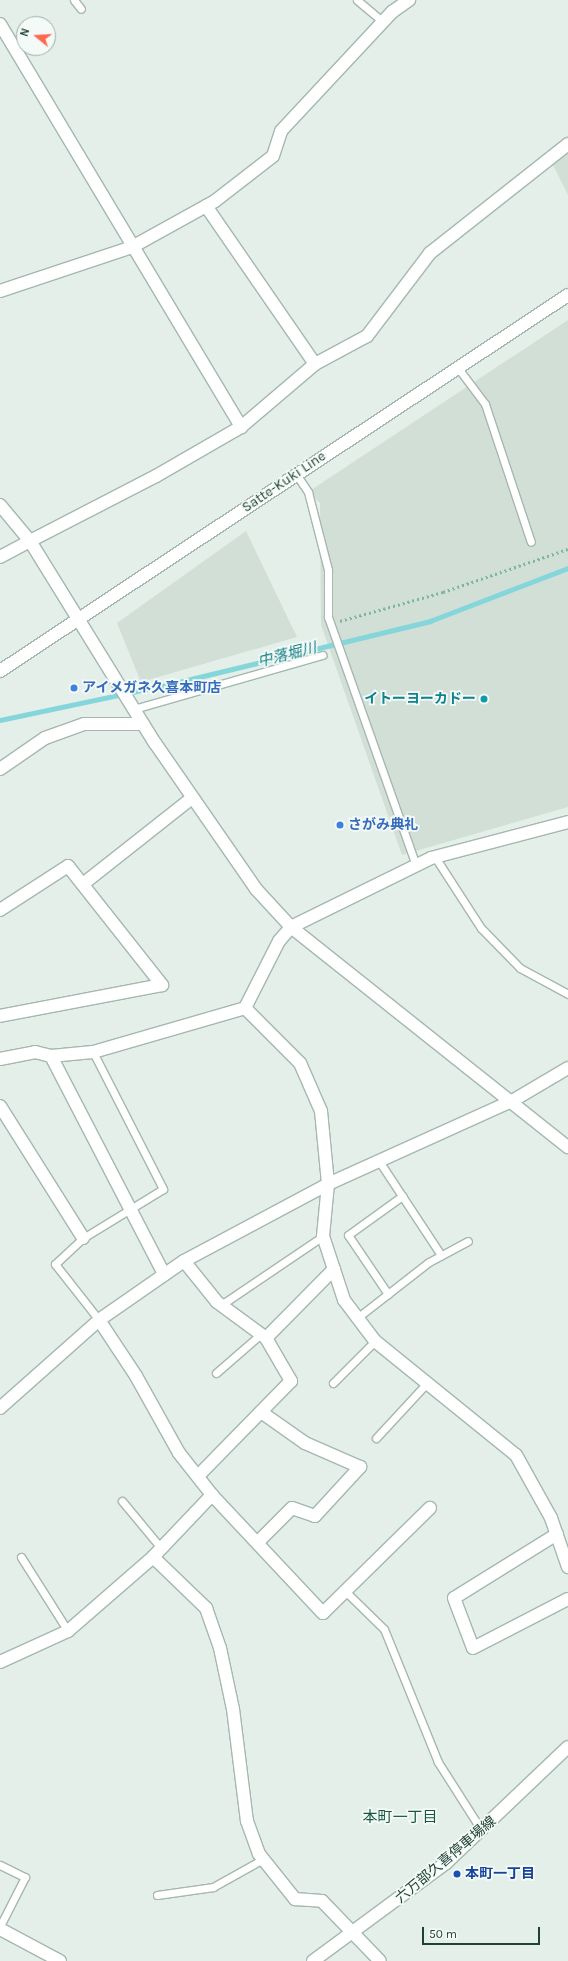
<!DOCTYPE html>
<meta charset="utf-8">
<style>
body{margin:0}
#map{position:relative;width:568px;height:1961px;overflow:hidden;background:#e3efe8;font-family:Karla,"Noto Sans JP",sans-serif}
div>[style]{position:absolute}
.built>*{inset:0;background:#d1dfd7}
.stream>*{height:4.5px;margin:-2.25px;padding:0 2.25px;transform-origin:2.25px;border-radius:2.25px;background:#85d6da}
.path>*{height:2.5px;margin-top:-1.25px;transform-origin:0;background:repeating-linear-gradient(90deg,#7fb69f 0 2px,transparent 0 5px)}
.roads{filter:drop-shadow(1px 0 #a5b8af) drop-shadow(-1px 0 #a5b8af) drop-shadow(0 1px #a5b8af) drop-shadow(0 -1px #a5b8af)}
.service>*{height:7px;margin:-3.5px;padding:0 3.5px;transform-origin:3.5px;border-radius:3.5px;background:#fff}
.minor>*{height:12px;margin:-6px;padding:0 6px;transform-origin:6px;border-radius:6px;background:#fff}
.tertiary>*{height:12px;margin:-6px;padding:0 6px;transform-origin:6px;border-radius:6px;background:#fff}
.secondary>*{height:12px;margin:-6px;padding:0 6px;transform-origin:6px;border-radius:6px;background:#fff}
.dots>*{width:11px;height:11px;translate:-50% -50%;box-sizing:border-box;border:2px solid #f4faf7;border-radius:50%}
span{translate:-50% -50%;white-space:nowrap;text-align:center;line-height:1.15;-webkit-text-stroke:3.5px #f4faf7;paint-order:stroke}
.street-label{font-size:14px;color:#204235}
.shop-label{font-size:14px;color:#366cbe;font-weight:700}
.left{translate:0 -50%;text-align:left}
.culture-label{font-size:14px;color:#0d838f;font-weight:700}
.right{translate:-100% -50%;text-align:right}
.transit-label{font-size:14px;color:#164399;font-weight:700}
.water-label{font-size:15px;color:#127f86;font-style:italic}
.neighbourhood-label{font-size:15px;color:#195742}
.north{position:absolute;left:16px;top:16px;width:40px;height:40px;box-sizing:border-box;background:#f4faf7;border:1px solid #9fb0a9;border-radius:50%;rotate:288deg;font-size:11px;font-weight:700;line-height:16px;text-align:center;color:#204235}
.north::after{content:'';display:block;margin:auto;width:14px;height:18px;background:#ff6950;clip-path:polygon(50% 0,100% 100%,50% 72%,0 100%)}
.scale{position:absolute;left:422px;top:1927px;width:118px;height:18px;box-sizing:border-box;border:2px solid #204235;border-top:0;padding-left:5px;font-size:12px;line-height:14px;white-space:nowrap;color:#204235;-webkit-text-stroke:3px #f4faf7;paint-order:stroke}
</style>
<div id="map">
<div class="built">
<i style="clip-path:polygon(568px 148px,568px 195px,551px 161px)"></i>
<i style="clip-path:polygon(568px 320px,568px 807px,402px 855px,321px 625px,320px 503px,308px 492px)"></i>
<i style="clip-path:polygon(246px 531px,297px 637px,141px 682px,117px 623px)"></i>
</div>
<div class="stream">
<i style="left:0;top:720px;width:166px;rotate:-11.9deg"></i>
<i style="left:162px;top:686px;width:276px;rotate:-13.6deg"></i>
<i style="left:430px;top:621px;width:148px;rotate:-21deg"></i>
</div>
<div class="path">
<i style="left:340px;top:621px;width:107px;rotate:-15.7deg"></i>
<i style="left:443px;top:592px;width:132px;rotate:-19deg"></i>
</div>
<div class="roads">
<div class="service">
<i style="left:74px;top:0;width:11px;rotate:52deg"></i>
<i style="left:357px;top:0;width:34px;rotate:40deg"></i>
<i style="left:458px;top:368px;width:45px;rotate:53.1deg"></i>
<i style="left:485px;top:404px;width:145px;rotate:71.6deg"></i>
<i style="left:296px;top:474px;width:22px;rotate:56deg"></i>
<i style="left:308px;top:492px;width:81px;rotate:75.6deg"></i>
<i style="left:328px;top:570px;width:47px;rotate:90deg"></i>
<i style="left:328px;top:617px;width:263px;rotate:70.5deg"></i>
<i style="left:134px;top:709px;width:196px;rotate:-16deg"></i>
<i style="left:435px;top:857px;width:85px;rotate:57.1deg"></i>
<i style="left:481px;top:928px;width:56px;rotate:45.7deg"></i>
<i style="left:520px;top:968px;width:55px;rotate:28.4deg"></i>
<i style="left:93px;top:1052px;width:154px;rotate:62.9deg"></i>
<i style="left:163px;top:1189px;width:94px;rotate:148.5deg"></i>
<i style="left:83px;top:1238px;width:38px;rotate:137deg"></i>
<i style="left:55px;top:1264px;width:71px;rotate:51.8deg"></i>
<i style="left:379px;top:1161px;width:113px;rotate:56.6deg"></i>
<i style="left:388px;top:1294px;width:71px;rotate:-124.1deg"></i>
<i style="left:348px;top:1235px;width:67px;rotate:-35.8deg"></i>
<i style="left:221px;top:1305px;width:123px;rotate:-34.1deg"></i>
<i style="left:357px;top:1318px;width:91px;rotate:-37.9deg"></i>
<i style="left:429px;top:1262px;width:44px;rotate:-28.3deg"></i>
<i style="left:216px;top:1373px;width:60px;rotate:-40.9deg"></i>
<i style="left:333px;top:1383px;width:59px;rotate:-45deg"></i>
<i style="left:376px;top:1438px;width:74px;rotate:-47.2deg"></i>
<i style="left:122px;top:1501px;width:61px;rotate:50.3deg"></i>
<i style="left:21px;top:1557px;width:88px;rotate:57.6deg"></i>
<i style="left:345px;top:1591px;width:54px;rotate:44.3deg"></i>
<i style="left:384px;top:1629px;width:144px;rotate:67.9deg"></i>
<i style="left:438px;top:1762px;width:82px;rotate:57.5deg"></i>
<i style="left:0;top:1865px;width:28px;rotate:26deg"></i>
<i style="left:25px;top:1877px;width:55px;rotate:117deg"></i>
<i style="left:157px;top:1895px;width:57px;rotate:-8.1deg"></i>
<i style="left:213px;top:1887px;width:57px;rotate:-29.2deg"></i>
</div>
<div class="minor">
<i style="left:0;top:24px;width:470px;rotate:59.1deg"></i>
<i style="left:206px;top:206px;width:192px;rotate:55.4deg"></i>
<i style="left:0;top:291px;width:139px;rotate:-18.4deg"></i>
<i style="left:132px;top:247px;width:95px;rotate:-29deg"></i>
<i style="left:215px;top:201px;width:73px;rotate:-37.8deg"></i>
<i style="left:273px;top:156px;width:26px;rotate:-72deg"></i>
<i style="left:281px;top:131px;width:163px;rotate:-47deg"></i>
<i style="left:392px;top:12px;width:21px;rotate:-35deg"></i>
<i style="left:30px;top:541px;width:142px;rotate:-27.3deg"></i>
<i style="left:156px;top:476px;width:98px;rotate:-30deg"></i>
<i style="left:241px;top:427px;width:97px;rotate:-40.4deg"></i>
<i style="left:315px;top:364px;width:59px;rotate:-28.3deg"></i>
<i style="left:367px;top:336px;width:104px;rotate:-52.8deg"></i>
<i style="left:430px;top:253px;width:176px;rotate:-38.3deg"></i>
<i style="left:0;top:769px;width:55px;rotate:-34.6deg"></i>
<i style="left:45px;top:738px;width:41px;rotate:-19.7deg"></i>
<i style="left:84px;top:724px;width:59px"></i>
<i style="left:83px;top:884px;width:139px;rotate:-38.3deg"></i>
<i style="left:0;top:910px;width:81px;rotate:-32.9deg"></i>
<i style="left:68px;top:866px;width:152px;rotate:51.7deg"></i>
<i style="left:162px;top:985px;width:165px;rotate:169.2deg"></i>
<i style="left:245px;top:1008px;width:78px;rotate:45deg"></i>
<i style="left:300px;top:1063px;width:52px;rotate:66.4deg"></i>
<i style="left:321px;top:1111px;width:73px;rotate:84.5deg"></i>
<i style="left:328px;top:1184px;width:52px;rotate:95.5deg"></i>
<i style="left:323px;top:1236px;width:67px;rotate:71.8deg"></i>
<i style="left:344px;top:1300px;width:51px;rotate:52.9deg"></i>
<i style="left:375px;top:1341px;width:181px;rotate:39deg"></i>
<i style="left:516px;top:1455px;width:72px;rotate:60.9deg"></i>
<i style="left:551px;top:1518px;width:52px;rotate:70.9deg"></i>
<i style="left:51px;top:1056px;width:246px;rotate:62.6deg"></i>
<i style="left:0;top:1059px;width:36px;rotate:-11deg"></i>
<i style="left:35px;top:1052px;width:16px;rotate:14deg"></i>
<i style="left:51px;top:1056px;width:42px;rotate:-5.4deg"></i>
<i style="left:93px;top:1052px;width:158px;rotate:-16.1deg"></i>
<i style="left:245px;top:1008px;width:75px;rotate:-63.1deg"></i>
<i style="left:279px;top:941px;width:18px;rotate:-49deg"></i>
<i style="left:0;top:1106px;width:156px;rotate:57.8deg"></i>
<i style="left:184px;top:1261px;width:53px;rotate:51.2deg"></i>
<i style="left:217px;top:1302px;width:61px;rotate:36.3deg"></i>
<i style="left:266px;top:1338px;width:50px;rotate:59.8deg"></i>
<i style="left:291px;top:1381px;width:133px;rotate:134.4deg"></i>
<i style="left:99px;top:1320px;width:67px;rotate:56.5deg"></i>
<i style="left:136px;top:1376px;width:88px;rotate:60.8deg"></i>
<i style="left:179px;top:1453px;width:53px;rotate:51.8deg"></i>
<i style="left:212px;top:1495px;width:162px;rotate:46.8deg"></i>
<i style="left:323px;top:1613px;width:150px;rotate:-44.5deg"></i>
<i style="left:266px;top:1338px;width:97px;rotate:-45.4deg"></i>
<i style="left:0;top:1408px;width:132px;rotate:-41.6deg"></i>
<i style="left:99px;top:1320px;width:103px;rotate:-34.8deg"></i>
<i style="left:184px;top:1261px;width:163px;rotate:-28.1deg"></i>
<i style="left:328px;top:1184px;width:202px;rotate:-24.3deg"></i>
<i style="left:512px;top:1101px;width:65px;rotate:-30.5deg"></i>
<i style="left:557px;top:1534px;width:121px;rotate:148.1deg"></i>
<i style="left:454px;top:1598px;width:53px;rotate:69.2deg"></i>
<i style="left:473px;top:1648px;width:107px;rotate:-27.3deg"></i>
<i style="left:258px;top:1542px;width:48px;rotate:-45deg"></i>
<i style="left:292px;top:1508px;width:24px;rotate:19deg"></i>
<i style="left:315px;top:1516px;width:67px;rotate:-47.4deg"></i>
<i style="left:360px;top:1467px;width:60px;rotate:-156.4deg"></i>
<i style="left:305px;top:1443px;width:54px;rotate:-144.8deg"></i>
<i style="left:153px;top:1557px;width:74px;rotate:43.9deg"></i>
<i style="left:206px;top:1608px;width:42px;rotate:70.7deg"></i>
<i style="left:220px;top:1648px;width:62px;rotate:78deg"></i>
<i style="left:233px;top:1709px;width:113px;rotate:82.9deg"></i>
<i style="left:247px;top:1821px;width:35px;rotate:70deg"></i>
<i style="left:259px;top:1854px;width:58px;rotate:51.3deg"></i>
<i style="left:295px;top:1899px;width:27px;rotate:4deg"></i>
<i style="left:322px;top:1901px;width:83px;rotate:46deg"></i>
<i style="left:0;top:1662px;width:75px;rotate:-24.5deg"></i>
<i style="left:68px;top:1631px;width:113px;rotate:-41deg"></i>
<i style="left:153px;top:1557px;width:86px;rotate:-46.4deg"></i>
<i style="left:0;top:1929px;width:68px;rotate:28.1deg"></i>
</div>
<div class="tertiary">
<i style="left:0;top:505px;width:47px;rotate:50.2deg"></i>
<i style="left:30px;top:541px;width:238px;rotate:58.3deg"></i>
<i style="left:155px;top:743px;width:178px;rotate:55.3deg"></i>
<i style="left:256px;top:889px;width:52px;rotate:47.4deg"></i>
<i style="left:291px;top:927px;width:354px;rotate:38.5deg"></i>
<i style="left:0;top:557px;width:34px;rotate:-28deg"></i>
<i style="left:291px;top:927px;width:156px;rotate:-26.2deg"></i>
<i style="left:431px;top:858px;width:142px;rotate:-14.7deg"></i>
</div>
<div class="secondary">
<i style="left:0;top:671px;width:681px;rotate:-33.5deg"></i>
<i style="left:313px;top:1961px;width:165px;rotate:-36.4deg"></i>
<i style="left:446px;top:1863px;width:168px;rotate:-43.6deg"></i>
</div>
</div>
<div class="dots">
<i style="left:74px;top:688px;background:#3f7fe0"></i>
<i style="left:484px;top:699px;background:#0f9aa8"></i>
<i style="left:340px;top:825px;background:#3f7fe0"></i>
<i style="left:457px;top:1874px;background:#1a4fb4"></i>
</div>
<div class="street-label">
<span style="left:284px;top:482px;rotate:-34deg">Satte-Kuki Line</span>
<span style="left:446px;top:1860px;rotate:-40deg">六万部久喜停車場線</span>
</div>
<div class="shop-label">
<span class="left" style="left:82px;top:688px">アイメガネ久喜本町店</span>
<span class="left" style="left:348px;top:825px">さがみ典礼</span>
</div>
<div class="culture-label">
<span class="right" style="left:476px;top:699px">イトーヨーカドー</span>
</div>
<div class="transit-label">
<span class="left" style="left:465px;top:1874px">本町一丁目</span>
</div>
<div class="water-label">
<span style="left:287px;top:655px;rotate:-14deg">中落堀川</span>
</div>
<div class="neighbourhood-label">
<span style="left:400px;top:1818px">本町一丁目</span>
</div>
<div class="north">N</div>
<div class="scale">50 m</div>
</div>
